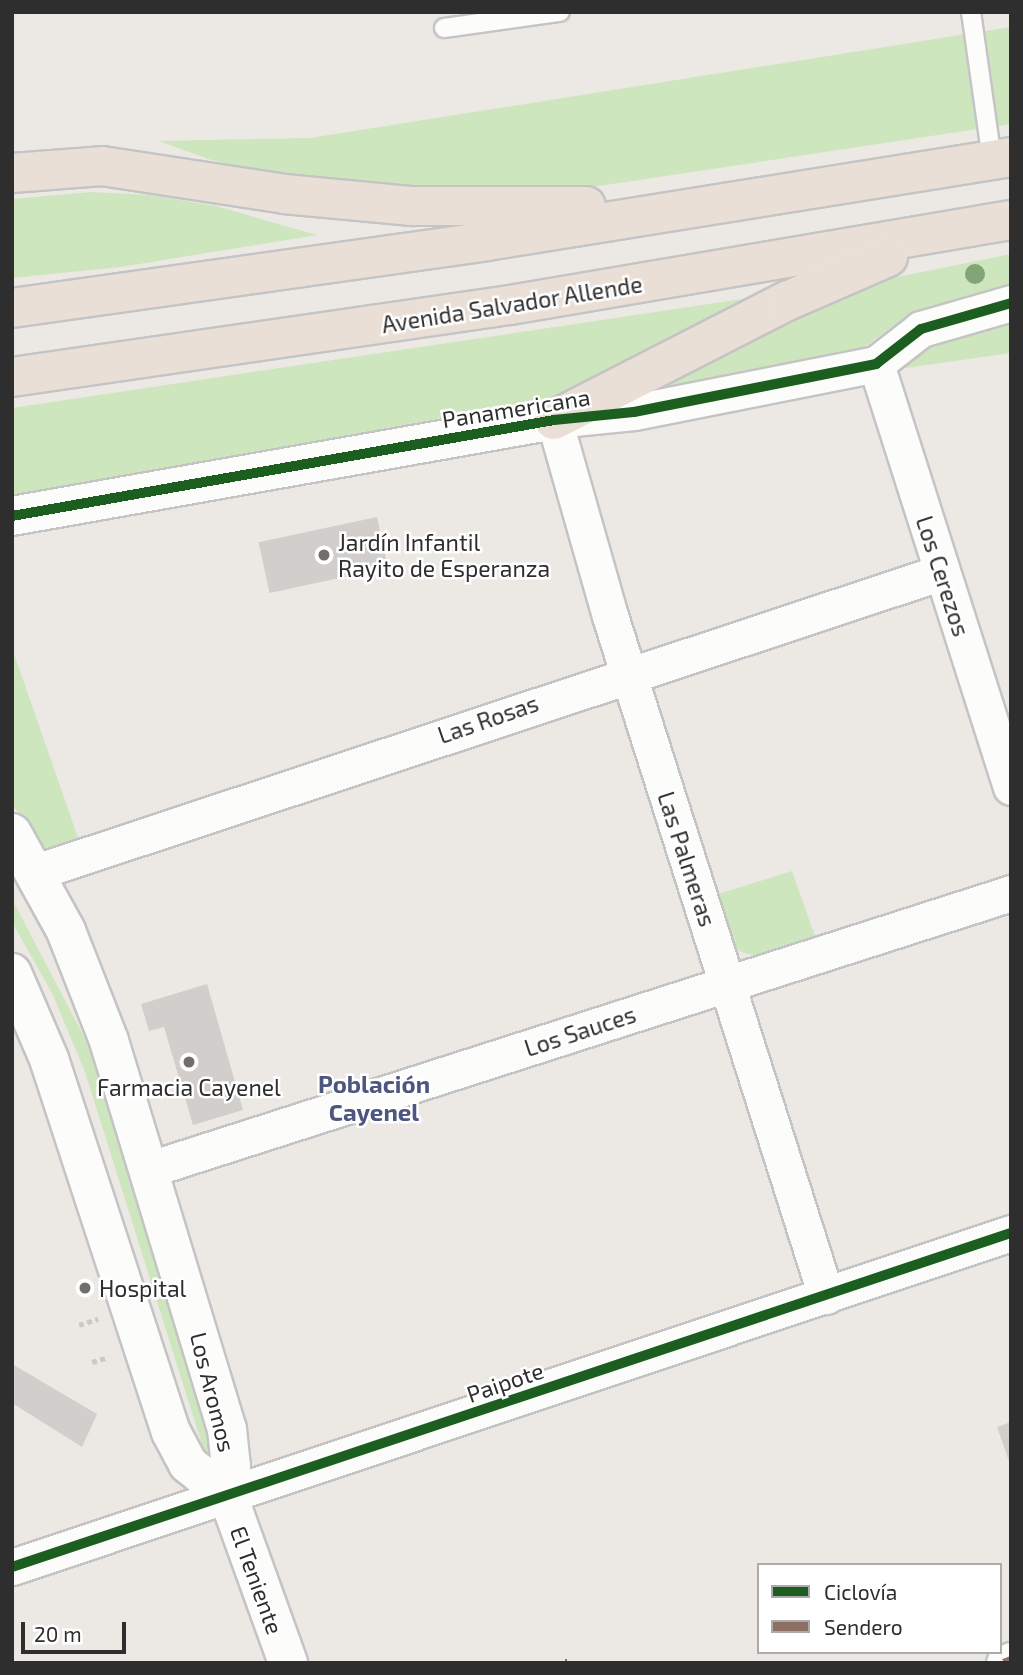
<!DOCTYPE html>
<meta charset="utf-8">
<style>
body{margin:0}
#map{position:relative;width:1023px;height:1675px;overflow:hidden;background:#ece8e4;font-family:"Exo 2",sans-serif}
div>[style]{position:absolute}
.green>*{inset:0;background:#cee6be}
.building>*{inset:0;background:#d1cecb;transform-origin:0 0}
.path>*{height:4.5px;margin-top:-2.25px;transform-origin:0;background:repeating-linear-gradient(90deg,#c9c9c8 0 5px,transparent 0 8.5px)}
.roads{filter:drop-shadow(2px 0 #c5c4c5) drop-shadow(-2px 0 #c5c4c5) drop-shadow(0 2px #c5c4c5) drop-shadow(0 -2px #c5c4c5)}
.lane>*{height:18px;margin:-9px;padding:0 9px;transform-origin:9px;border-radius:9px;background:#fcfcfb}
.street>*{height:35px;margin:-17.5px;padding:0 17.5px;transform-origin:17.5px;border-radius:17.5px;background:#fcfcfb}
.secondary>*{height:38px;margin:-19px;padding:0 19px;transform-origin:19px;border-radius:19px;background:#fcfcfb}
.highway>*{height:38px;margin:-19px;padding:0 19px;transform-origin:19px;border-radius:19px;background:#eadfd6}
.quiet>*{height:9px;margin-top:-4.5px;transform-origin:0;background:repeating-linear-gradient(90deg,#8d6e63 0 18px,transparent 0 27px)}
.cycleway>*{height:10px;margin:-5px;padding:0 5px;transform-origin:5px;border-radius:5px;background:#1b5e20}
.trees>*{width:20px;height:20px;margin:-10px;border-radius:50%;background:#82a575}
.dots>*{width:19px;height:19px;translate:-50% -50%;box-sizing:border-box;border:4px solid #fff;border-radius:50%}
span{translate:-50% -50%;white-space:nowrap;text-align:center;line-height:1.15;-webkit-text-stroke:5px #fff;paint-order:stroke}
.street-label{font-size:23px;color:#2e2e2e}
.poi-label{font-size:23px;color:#2e2e2e}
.left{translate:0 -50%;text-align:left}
.neighbourhood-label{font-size:24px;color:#4d5680;font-weight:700}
.frame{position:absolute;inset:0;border:14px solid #2e2e2e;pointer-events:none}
.legend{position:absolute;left:757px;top:1563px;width:245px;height:91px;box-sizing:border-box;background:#fff;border:2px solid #ababab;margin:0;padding:9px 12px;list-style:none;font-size:21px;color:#2e2e2e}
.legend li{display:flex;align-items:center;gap:14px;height:35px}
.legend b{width:35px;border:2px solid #ababab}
.scale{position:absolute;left:21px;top:1622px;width:105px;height:32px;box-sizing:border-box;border:4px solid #2e2e2e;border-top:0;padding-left:9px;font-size:21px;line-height:24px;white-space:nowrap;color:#2e2e2e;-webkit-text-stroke:5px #fff;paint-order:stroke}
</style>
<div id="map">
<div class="green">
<i style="clip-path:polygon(1011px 27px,1011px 124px,559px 192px,489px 194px,289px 177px,211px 160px,159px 141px,310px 138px)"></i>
<i style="clip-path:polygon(92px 192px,150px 195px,216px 206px,317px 235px,121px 267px,12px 278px,12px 199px)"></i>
<i style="clip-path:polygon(1011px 254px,1011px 285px,906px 316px,863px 348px,658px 394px,676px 377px,805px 309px,868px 283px)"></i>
<i style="clip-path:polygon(742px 299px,585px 386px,554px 397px,12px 498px,12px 408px)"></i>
<i style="clip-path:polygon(1011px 318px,1011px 353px,906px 368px,918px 347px)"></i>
<i style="clip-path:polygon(12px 648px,82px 849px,57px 857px,40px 843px,12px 804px)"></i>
<i style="clip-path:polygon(792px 871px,817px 942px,759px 957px,741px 952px,728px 939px,712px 896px)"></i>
<i style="clip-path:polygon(12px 899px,93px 1054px,223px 1465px,210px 1470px,85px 1072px,52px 993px,12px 922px)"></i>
</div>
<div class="building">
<i style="left:377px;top:517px;width:52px;height:121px;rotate:78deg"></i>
<i style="clip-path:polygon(207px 984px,243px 1110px,193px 1125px,164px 1027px,149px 1031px,141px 1004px)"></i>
<i style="clip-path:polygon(12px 1364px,97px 1414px,82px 1447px,12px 1403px)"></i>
<i style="clip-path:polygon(1011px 1422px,1011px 1464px,1010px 1464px,997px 1427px)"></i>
</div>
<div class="path">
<i style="left:79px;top:1325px;width:20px;rotate:-18deg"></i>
<i style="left:92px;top:1362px;width:17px;rotate:-17deg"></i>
</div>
<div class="roads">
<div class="lane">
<i style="left:971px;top:12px;width:149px;rotate:81.9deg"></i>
<i style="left:444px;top:28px;width:117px;rotate:-7.9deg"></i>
</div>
<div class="street">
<i style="left:876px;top:364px;width:444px;rotate:72.3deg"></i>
<i style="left:36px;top:872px;width:954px;rotate:-18.32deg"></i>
<i style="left:150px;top:1169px;width:904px;rotate:-17.77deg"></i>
<i style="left:826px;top:1296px;width:713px;rotate:-107.62deg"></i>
<i style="left:610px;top:616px;width:204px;rotate:-105.9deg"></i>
<i style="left:554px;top:420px;width:80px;rotate:-5.7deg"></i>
<i style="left:634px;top:412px;width:247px;rotate:-11.2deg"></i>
<i style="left:876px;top:364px;width:57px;rotate:-37.9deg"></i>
<i style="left:921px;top:329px;width:94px;rotate:-16.1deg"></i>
<i style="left:12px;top:1567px;width:1053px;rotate:-18.49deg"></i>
<i style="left:1004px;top:1663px;width:8px;rotate:-23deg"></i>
</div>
<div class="secondary">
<i style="left:12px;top:516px;width:550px;rotate:-10.04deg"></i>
<i style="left:12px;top:833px;width:112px;rotate:61.1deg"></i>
<i style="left:66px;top:931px;width:118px;rotate:68.6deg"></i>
<i style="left:109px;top:1041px;width:406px;rotate:73.1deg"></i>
<i style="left:227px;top:1429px;width:37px;rotate:84deg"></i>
<i style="left:231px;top:1466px;width:30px;rotate:96deg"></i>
<i style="left:228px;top:1496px;width:177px;rotate:70.2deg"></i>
<i style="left:12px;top:973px;width:94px;rotate:66.7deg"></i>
<i style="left:49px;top:1059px;width:392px;rotate:71.9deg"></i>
<i style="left:171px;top:1432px;width:36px;rotate:62deg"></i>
<i style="left:188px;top:1464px;width:51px;rotate:38.7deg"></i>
</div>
<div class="highway">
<i style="left:12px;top:173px;width:90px;rotate:-4.4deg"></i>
<i style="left:102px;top:166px;width:184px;rotate:8.7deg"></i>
<i style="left:284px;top:194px;width:129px;rotate:5.4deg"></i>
<i style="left:412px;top:206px;width:174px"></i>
<i style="left:12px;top:308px;width:480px;rotate:-8deg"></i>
<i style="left:487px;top:241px;width:531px;rotate:-9.11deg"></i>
<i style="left:12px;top:377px;width:503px;rotate:-8.23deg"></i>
<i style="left:510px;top:305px;width:508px;rotate:-9.63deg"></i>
<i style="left:554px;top:420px;width:262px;rotate:-27.1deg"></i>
<i style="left:787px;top:301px;width:110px;rotate:-23.5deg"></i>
</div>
</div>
<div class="quiet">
<i style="left:565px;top:1663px;width:2px"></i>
<i style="left:1004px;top:1663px;width:8px;rotate:-23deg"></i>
</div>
<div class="cycleway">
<i style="left:12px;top:516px;width:550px;rotate:-10.04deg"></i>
<i style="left:554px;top:420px;width:80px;rotate:-5.7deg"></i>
<i style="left:634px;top:412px;width:247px;rotate:-11.2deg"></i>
<i style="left:876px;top:364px;width:57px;rotate:-37.9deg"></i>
<i style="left:921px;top:329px;width:94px;rotate:-16.1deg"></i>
<i style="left:12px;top:1567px;width:1053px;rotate:-18.49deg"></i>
</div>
<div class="trees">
<i style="left:975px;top:274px"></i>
</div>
<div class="dots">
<i style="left:324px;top:555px;background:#706f6e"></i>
<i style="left:189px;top:1062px;background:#706f6e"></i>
<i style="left:85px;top:1288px;background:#706f6e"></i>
</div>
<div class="street-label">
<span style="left:512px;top:304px;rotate:-9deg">Avenida Salvador Allende</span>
<span style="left:516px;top:408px;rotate:-9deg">Panamericana</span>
<span style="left:943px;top:576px;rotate:72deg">Los Cerezos</span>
<span style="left:488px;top:719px;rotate:-19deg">Las Rosas</span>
<span style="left:687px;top:859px;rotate:72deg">Las Palmeras</span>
<span style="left:580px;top:1031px;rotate:-18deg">Los Sauces</span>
<span style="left:505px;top:1382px;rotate:-19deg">Paipote</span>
<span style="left:213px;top:1392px;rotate:76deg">Los Aromos</span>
<span style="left:257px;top:1580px;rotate:70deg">El Teniente</span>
</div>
<div class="poi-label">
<span class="left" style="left:338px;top:555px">Jardín Infantil<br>Rayito de Esperanza</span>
<span style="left:189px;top:1087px">Farmacia Cayenel</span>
<span class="left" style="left:99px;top:1288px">Hospital</span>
</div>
<div class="neighbourhood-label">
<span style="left:374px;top:1098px">Población<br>Cayenel</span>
</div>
<div class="frame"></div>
<ul class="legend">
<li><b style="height:9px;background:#1b5e20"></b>Ciclovía</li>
<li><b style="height:9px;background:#8d6e63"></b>Sendero</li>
</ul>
<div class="scale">20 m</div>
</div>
